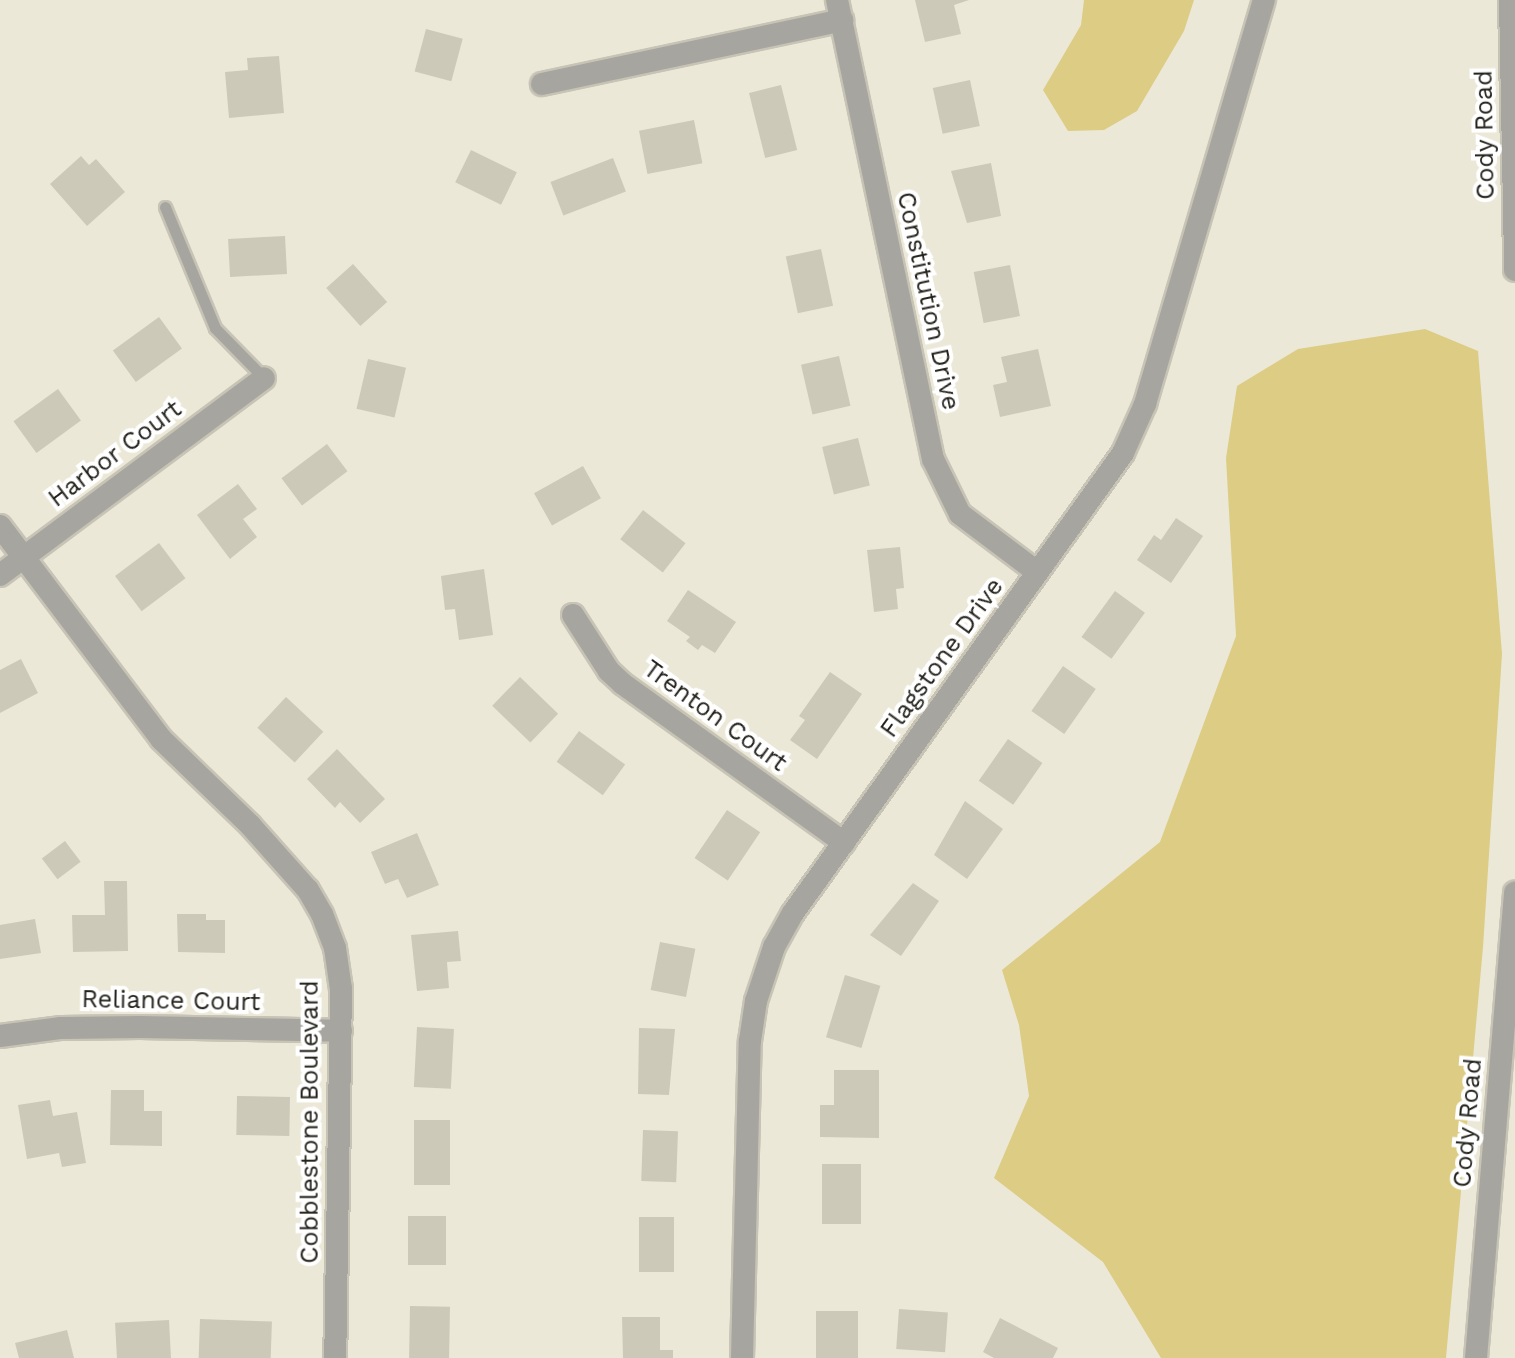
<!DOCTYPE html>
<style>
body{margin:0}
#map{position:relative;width:1515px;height:1358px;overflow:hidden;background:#ebe8d8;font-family:"Work Sans",sans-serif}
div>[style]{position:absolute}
.green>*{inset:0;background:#ddcc83}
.building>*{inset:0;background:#ccc9b9;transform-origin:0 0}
.roads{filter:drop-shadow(2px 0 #c7c4b6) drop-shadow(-2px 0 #c7c4b6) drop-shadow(0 2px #c7c4b6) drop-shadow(0 -2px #c7c4b6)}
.service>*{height:11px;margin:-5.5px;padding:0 5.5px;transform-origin:5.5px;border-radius:5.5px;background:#a7a59f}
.minor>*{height:22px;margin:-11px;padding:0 11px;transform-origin:11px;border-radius:11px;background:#a7a59f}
span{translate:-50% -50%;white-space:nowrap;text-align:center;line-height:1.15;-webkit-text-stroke:8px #fff;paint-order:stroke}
.street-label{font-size:25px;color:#23221c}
</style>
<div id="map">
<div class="green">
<i style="clip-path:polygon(1084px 0,1194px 0,1184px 31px,1137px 111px,1104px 130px,1068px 131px,1043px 90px,1081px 25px)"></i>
<i style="clip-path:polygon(1425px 329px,1478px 351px,1502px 654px,1483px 947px,1446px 1358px,1161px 1358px,1103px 1262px,994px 1178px,1029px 1096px,1019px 1025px,1002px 970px,1160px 842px,1236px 636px,1226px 458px,1237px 386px,1298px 349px)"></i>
</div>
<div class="building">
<i style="clip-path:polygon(915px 0,969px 0,954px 5px,961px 34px,925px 42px)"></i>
<i style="left:426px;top:29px;width:38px;height:44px;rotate:15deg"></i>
<i style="clip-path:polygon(279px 56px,284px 113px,229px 118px,225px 72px,248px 70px,247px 58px)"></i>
<i style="left:970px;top:80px;width:47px;height:38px;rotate:78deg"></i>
<i style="left:781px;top:85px;width:67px;height:33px;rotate:76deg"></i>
<i style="left:694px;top:120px;width:44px;height:56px;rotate:79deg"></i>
<i style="left:471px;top:150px;width:51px;height:36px;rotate:26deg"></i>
<i style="clip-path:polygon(81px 156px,89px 165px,96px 159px,125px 192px,87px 226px,50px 184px)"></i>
<i style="left:613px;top:158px;width:36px;height:67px;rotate:69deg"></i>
<i style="clip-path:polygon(991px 163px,1001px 216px,967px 223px,951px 171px)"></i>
<i style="left:285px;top:236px;width:38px;height:57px;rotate:87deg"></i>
<i style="left:821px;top:249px;width:58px;height:36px;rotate:78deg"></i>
<i style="left:353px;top:264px;width:51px;height:36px;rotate:48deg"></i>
<i style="left:1010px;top:265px;width:52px;height:37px;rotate:79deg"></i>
<i style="left:159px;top:317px;width:39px;height:57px;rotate:54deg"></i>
<i style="clip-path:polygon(1038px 349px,1051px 406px,1000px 417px,993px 385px,1007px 382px,1001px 357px)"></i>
<i style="left:839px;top:356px;width:51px;height:39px;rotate:77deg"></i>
<i style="left:368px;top:359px;width:39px;height:51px;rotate:13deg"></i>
<i style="left:58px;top:389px;width:39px;height:55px;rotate:54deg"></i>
<i style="left:858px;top:438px;width:49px;height:37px;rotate:76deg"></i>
<i style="left:327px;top:444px;width:34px;height:57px;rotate:53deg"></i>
<i style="left:583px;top:466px;width:37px;height:56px;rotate:61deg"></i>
<i style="clip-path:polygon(238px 484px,257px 509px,243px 519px,257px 537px,230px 559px,197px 515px)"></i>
<i style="left:643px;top:510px;width:54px;height:37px;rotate:38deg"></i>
<i style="clip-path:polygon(1176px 518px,1203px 536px,1171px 583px,1137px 560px,1154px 535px,1161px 540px)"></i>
<i style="left:159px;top:543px;width:44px;height:55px;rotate:53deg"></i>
<i style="clip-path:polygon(900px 547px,904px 588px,896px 589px,898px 609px,874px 612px,867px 550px)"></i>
<i style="clip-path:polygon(484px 569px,493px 635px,459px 640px,455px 609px,445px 610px,441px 576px)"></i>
<i style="clip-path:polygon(688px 590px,736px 622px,715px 653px,702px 645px,698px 650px,686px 641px,690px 637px,667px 621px)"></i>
<i style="left:1115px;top:591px;width:37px;height:57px;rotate:36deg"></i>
<i style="clip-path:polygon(21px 659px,38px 693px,0 713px,0 670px)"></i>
<i style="left:1063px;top:666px;width:40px;height:55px;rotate:35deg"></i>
<i style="clip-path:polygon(830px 672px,862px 694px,817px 759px,790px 740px,805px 720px,799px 716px)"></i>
<i style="left:520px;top:677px;width:53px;height:40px;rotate:44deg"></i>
<i style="left:286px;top:697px;width:51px;height:42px;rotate:43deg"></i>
<i style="left:579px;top:731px;width:57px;height:38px;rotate:36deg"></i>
<i style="left:1008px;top:739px;width:42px;height:51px;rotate:35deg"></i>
<i style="clip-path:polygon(337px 749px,385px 799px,360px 823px,340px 802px,335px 808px,307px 779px)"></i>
<i style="clip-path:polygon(965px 801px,1003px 829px,967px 879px,934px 855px)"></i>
<i style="left:727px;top:810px;width:40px;height:58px;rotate:34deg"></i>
<i style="clip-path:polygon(417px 833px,439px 885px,407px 898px,398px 879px,385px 884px,371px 852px)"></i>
<i style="left:65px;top:841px;width:26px;height:29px;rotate:53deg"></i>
<i style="clip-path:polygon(104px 881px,127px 881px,128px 951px,73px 952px,72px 915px,105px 915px)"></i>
<i style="clip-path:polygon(913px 883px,939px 901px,901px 956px,870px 935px)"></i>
<i style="clip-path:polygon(177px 914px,206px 914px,206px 920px,225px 920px,225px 953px,178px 952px)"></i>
<i style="clip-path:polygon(35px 919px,41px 953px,0 959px,0 925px)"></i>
<i style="clip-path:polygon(458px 931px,461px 961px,447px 962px,449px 988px,417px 991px,411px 935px)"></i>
<i style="left:660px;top:942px;width:36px;height:49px;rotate:11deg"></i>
<i style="left:845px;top:975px;width:37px;height:65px;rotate:17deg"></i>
<i style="left:417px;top:1027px;width:37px;height:60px;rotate:3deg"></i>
<i style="clip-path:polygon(639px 1028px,675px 1029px,669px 1095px,638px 1094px)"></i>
<i style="clip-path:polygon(834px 1070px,879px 1070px,879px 1138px,820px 1137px,820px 1105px,834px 1105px)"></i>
<i style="clip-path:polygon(111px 1090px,144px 1090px,144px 1111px,162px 1111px,162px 1146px,110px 1145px)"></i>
<i style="left:237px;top:1096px;width:53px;height:39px;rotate:1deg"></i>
<i style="clip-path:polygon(50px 1100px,53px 1116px,77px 1112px,86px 1163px,62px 1167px,59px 1153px,27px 1159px,18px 1105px)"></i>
<i style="left:414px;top:1120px;width:36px;height:65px"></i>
<i style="left:643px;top:1130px;width:35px;height:51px;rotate:2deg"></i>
<i style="left:822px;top:1164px;width:39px;height:60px"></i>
<i style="left:408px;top:1216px;width:38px;height:49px"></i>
<i style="left:639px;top:1217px;width:35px;height:55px"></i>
<i style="left:410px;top:1306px;width:40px;height:52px;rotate:1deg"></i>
<i style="left:899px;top:1309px;width:49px;height:40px;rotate:4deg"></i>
<i style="left:816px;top:1311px;width:42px;height:47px"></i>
<i style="clip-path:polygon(622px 1317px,660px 1317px,660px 1350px,673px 1350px,673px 1358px,623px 1358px)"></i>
<i style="clip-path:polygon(1000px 1318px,1058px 1348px,1053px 1358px,994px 1358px,983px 1352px)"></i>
<i style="left:200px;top:1319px;width:72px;height:39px;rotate:2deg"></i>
<i style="left:169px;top:1320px;width:38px;height:54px;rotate:87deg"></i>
<i style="clip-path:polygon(67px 1330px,74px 1358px,19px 1358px,15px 1343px)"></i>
</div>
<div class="roads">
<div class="service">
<i style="left:165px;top:207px;width:131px;rotate:67.5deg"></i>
<i style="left:215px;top:328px;width:70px;rotate:45.6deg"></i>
</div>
<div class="minor">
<i style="left:837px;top:0;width:469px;rotate:78.2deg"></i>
<i style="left:933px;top:459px;width:61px;rotate:63.9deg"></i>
<i style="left:960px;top:514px;width:96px;rotate:37deg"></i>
<i style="left:1510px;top:0;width:270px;rotate:88.9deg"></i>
<i style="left:542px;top:84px;width:307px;rotate:-12deg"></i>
<i style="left:0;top:526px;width:267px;rotate:52.9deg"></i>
<i style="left:161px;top:739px;width:124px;rotate:44deg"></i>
<i style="left:250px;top:825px;width:87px;rotate:48.3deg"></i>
<i style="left:308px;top:890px;width:28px;rotate:60deg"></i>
<i style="left:322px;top:914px;width:36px;rotate:69deg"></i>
<i style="left:335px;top:948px;width:41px;rotate:81.7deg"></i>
<i style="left:341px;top:989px;width:369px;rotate:90.9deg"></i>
<i style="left:0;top:575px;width:329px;rotate:-36.7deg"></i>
<i style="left:573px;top:615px;width:67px;rotate:57.3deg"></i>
<i style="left:609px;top:671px;width:19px;rotate:43deg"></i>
<i style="left:623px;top:684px;width:272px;rotate:35.7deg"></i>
<i style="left:0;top:1036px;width:62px;rotate:-7.5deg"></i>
<i style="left:61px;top:1028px;width:79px;rotate:-0.7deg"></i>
<i style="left:140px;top:1027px;width:201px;rotate:1.1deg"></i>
<i style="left:742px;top:1358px;width:317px;rotate:-88.6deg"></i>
<i style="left:750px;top:1041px;width:40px;rotate:-81.5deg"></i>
<i style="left:756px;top:1001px;width:57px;rotate:-71.6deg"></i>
<i style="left:774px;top:947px;width:39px;rotate:-61deg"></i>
<i style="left:793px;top:913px;width:566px;rotate:-54.34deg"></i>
<i style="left:1123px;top:453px;width:54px;rotate:-65.8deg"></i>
<i style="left:1145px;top:404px;width:421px;rotate:-73.6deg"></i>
<i style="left:1476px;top:1358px;width:467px;rotate:-85.2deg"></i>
</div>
</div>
<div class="street-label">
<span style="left:1485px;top:135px;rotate:-91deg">Cody Road</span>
<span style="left:928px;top:301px;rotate:78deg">Constitution Drive</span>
<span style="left:115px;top:454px;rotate:-37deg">Harbor Court</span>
<span style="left:942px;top:658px;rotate:-54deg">Flagstone Drive</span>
<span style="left:715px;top:716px;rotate:36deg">Trenton Court</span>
<span style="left:171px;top:1001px;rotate:1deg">Reliance Court</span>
<span style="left:310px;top:1122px;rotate:-90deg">Cobblestone Boulevard</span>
<span style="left:1468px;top:1123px;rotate:-85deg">Cody Road</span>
</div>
</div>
